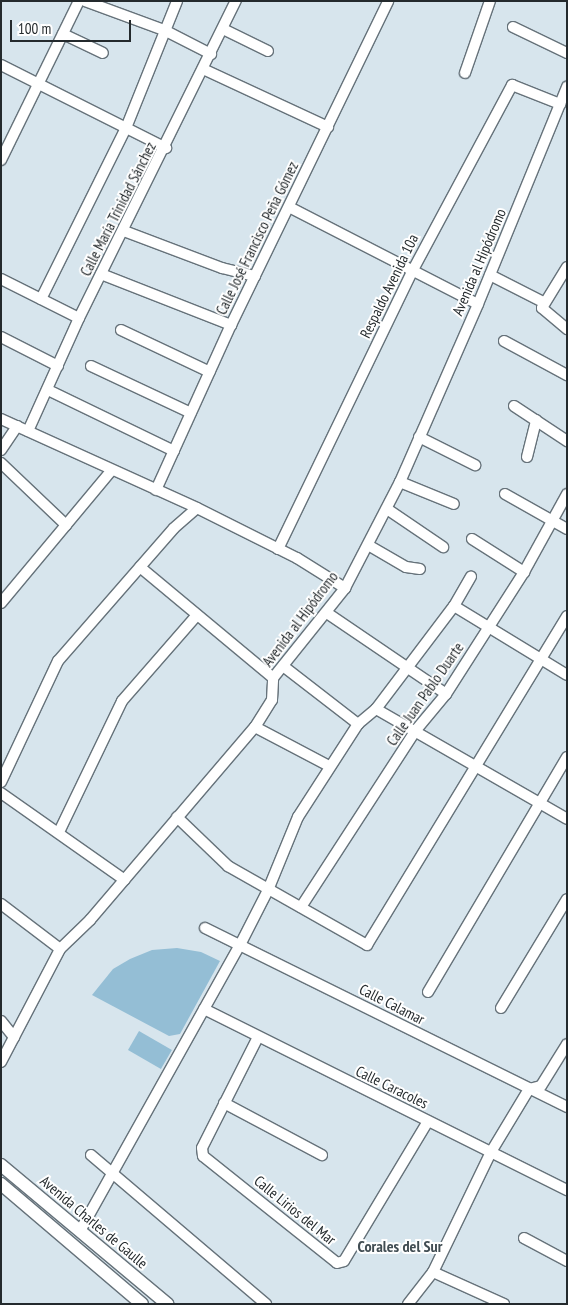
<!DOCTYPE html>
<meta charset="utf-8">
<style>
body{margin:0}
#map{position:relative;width:568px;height:1305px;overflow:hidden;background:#d7e5ed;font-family:"PT Sans Narrow",sans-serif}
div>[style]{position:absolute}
.green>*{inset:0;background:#94bed5;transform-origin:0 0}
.roads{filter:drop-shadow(1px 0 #66727a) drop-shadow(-1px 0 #66727a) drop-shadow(0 1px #66727a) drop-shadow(0 -1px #66727a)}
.minor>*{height:10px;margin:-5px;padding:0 5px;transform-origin:5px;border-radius:5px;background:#fff}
.major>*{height:12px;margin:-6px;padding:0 6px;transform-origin:6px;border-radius:6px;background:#fff}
span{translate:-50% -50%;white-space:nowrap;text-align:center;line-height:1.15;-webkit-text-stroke:4px #fff;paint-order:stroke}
.street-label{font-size:15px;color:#242a2d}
.neighbourhood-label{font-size:16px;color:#414d53;font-weight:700}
.frame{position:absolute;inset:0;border:2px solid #242a2d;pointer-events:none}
.scale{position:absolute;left:10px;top:20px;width:121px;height:22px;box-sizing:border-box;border:2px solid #242a2d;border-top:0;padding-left:6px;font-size:15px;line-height:18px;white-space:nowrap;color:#242a2d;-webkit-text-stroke:4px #fff;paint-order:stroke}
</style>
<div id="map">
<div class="green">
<i style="clip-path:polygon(177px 948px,201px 952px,220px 961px,180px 1034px,169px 1036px,92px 995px,113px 969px,130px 959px,152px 950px)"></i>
<i style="left:139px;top:1031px;width:38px;height:22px;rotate:30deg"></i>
</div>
<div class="roads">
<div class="minor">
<i style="left:85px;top:1px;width:84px;rotate:20.2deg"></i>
<i style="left:164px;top:30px;width:53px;rotate:27.1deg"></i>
<i style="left:513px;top:27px;width:60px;rotate:25.7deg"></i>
<i style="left:223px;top:29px;width:50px;rotate:26.1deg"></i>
<i style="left:63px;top:34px;width:44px;rotate:25.4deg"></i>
<i style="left:1px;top:65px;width:185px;rotate:26.7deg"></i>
<i style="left:203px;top:69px;width:138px;rotate:24.9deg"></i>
<i style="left:465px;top:73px;width:76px;rotate:-70.9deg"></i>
<i style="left:1px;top:160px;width:177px;rotate:-63.9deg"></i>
<i style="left:289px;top:207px;width:212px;rotate:27.2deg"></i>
<i style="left:124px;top:231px;width:105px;rotate:20.7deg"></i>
<i style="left:222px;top:268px;width:34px;rotate:14deg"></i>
<i style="left:567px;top:267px;width:48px;rotate:121.4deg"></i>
<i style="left:542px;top:308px;width:33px;rotate:40deg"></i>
<i style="left:101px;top:274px;width:140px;rotate:21.4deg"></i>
<i style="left:490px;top:275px;width:59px;rotate:27deg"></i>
<i style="left:1px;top:279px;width:87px;rotate:26.6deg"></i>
<i style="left:41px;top:299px;width:191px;rotate:-63.6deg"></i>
<i style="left:126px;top:128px;width:137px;rotate:-68.1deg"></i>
<i style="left:121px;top:330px;width:98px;rotate:25.3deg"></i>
<i style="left:1px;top:337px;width:64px;rotate:27deg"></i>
<i style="left:504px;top:341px;width:72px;rotate:28.4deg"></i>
<i style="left:91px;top:366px;width:110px;rotate:25.2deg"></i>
<i style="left:48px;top:390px;width:140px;rotate:25.8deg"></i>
<i style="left:514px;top:406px;width:64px;rotate:33.4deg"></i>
<i style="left:1px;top:419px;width:215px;rotate:24.4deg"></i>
<i style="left:197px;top:508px;width:112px;rotate:26.6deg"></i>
<i style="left:297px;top:558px;width:57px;rotate:32deg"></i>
<i style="left:28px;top:431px;width:124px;rotate:-65.7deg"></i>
<i style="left:79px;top:318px;width:354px;rotate:-63.7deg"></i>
<i style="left:419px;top:437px;width:63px;rotate:26.6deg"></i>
<i style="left:1px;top:450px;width:29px;rotate:-56deg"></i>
<i style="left:527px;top:457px;width:38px;rotate:-76deg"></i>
<i style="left:1px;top:463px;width:90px;rotate:43.6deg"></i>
<i style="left:400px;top:482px;width:58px;rotate:22.2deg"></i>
<i style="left:156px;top:490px;width:181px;rotate:-65.6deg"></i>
<i style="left:231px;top:325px;width:360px;rotate:-64.1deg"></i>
<i style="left:505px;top:494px;width:71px;rotate:29.4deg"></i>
<i style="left:387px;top:509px;width:68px;rotate:34.2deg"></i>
<i style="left:472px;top:539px;width:62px;rotate:32.4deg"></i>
<i style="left:368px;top:545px;width:44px;rotate:30.1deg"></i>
<i style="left:406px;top:567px;width:14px;rotate:8deg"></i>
<i style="left:278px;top:549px;width:312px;rotate:-64.2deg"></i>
<i style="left:414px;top:268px;width:208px;rotate:-61.8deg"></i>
<i style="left:512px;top:85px;width:52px;rotate:21.6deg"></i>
<i style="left:140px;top:567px;width:173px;rotate:39.8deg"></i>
<i style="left:1px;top:603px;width:173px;rotate:-50.2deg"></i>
<i style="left:454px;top:606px;width:132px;rotate:31.4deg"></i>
<i style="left:327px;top:613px;width:144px;rotate:34.2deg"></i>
<i style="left:283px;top:666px;width:95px;rotate:37.7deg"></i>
<i style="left:376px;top:709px;width:220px;rotate:29.9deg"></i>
<i style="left:255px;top:727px;width:84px;rotate:27.8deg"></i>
<i style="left:1px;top:782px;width:134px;rotate:-64.8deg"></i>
<i style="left:58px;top:661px;width:176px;rotate:-48.9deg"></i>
<i style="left:174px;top:528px;width:30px;rotate:-41deg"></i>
<i style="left:1px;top:793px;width:151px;rotate:35.1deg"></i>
<i style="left:177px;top:817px;width:71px;rotate:43.9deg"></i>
<i style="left:228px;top:866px;width:160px;rotate:29.6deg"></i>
<i style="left:367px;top:945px;width:385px;rotate:-58.7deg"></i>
<i style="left:59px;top:832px;width:145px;rotate:-64.3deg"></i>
<i style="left:122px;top:701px;width:114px;rotate:-48.9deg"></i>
<i style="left:1px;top:904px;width:74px;rotate:37.3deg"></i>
<i style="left:301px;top:907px;width:211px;rotate:-57deg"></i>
<i style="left:416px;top:730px;width:47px;rotate:-50.2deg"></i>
<i style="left:446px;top:694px;width:145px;rotate:-57.4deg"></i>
<i style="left:524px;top:572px;width:89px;rotate:-61.1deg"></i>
<i style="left:205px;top:928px;width:404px;rotate:26.3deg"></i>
<i style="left:428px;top:992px;width:273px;rotate:-59.4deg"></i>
<i style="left:501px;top:1008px;width:127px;rotate:-58.8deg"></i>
<i style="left:204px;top:1009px;width:406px;rotate:26.5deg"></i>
<i style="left:1px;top:1021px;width:21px;rotate:51deg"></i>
<i style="left:258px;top:1037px;width:124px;rotate:116.8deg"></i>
<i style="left:202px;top:1148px;width:8px;rotate:83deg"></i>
<i style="left:203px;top:1156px;width:171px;rotate:38.6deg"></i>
<i style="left:337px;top:1263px;width:7px;rotate:-16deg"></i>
<i style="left:344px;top:1261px;width:163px;rotate:-59deg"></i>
<i style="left:1px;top:1062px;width:127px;rotate:-62.4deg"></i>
<i style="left:60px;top:949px;width:42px;rotate:-44deg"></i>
<i style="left:90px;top:920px;width:254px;rotate:-49.5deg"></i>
<i style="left:255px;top:727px;width:32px;rotate:-58deg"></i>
<i style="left:272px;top:700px;width:22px;rotate:-87deg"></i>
<i style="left:273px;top:678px;width:115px;rotate:-51.3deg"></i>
<i style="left:345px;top:588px;width:119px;rotate:-62.6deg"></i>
<i style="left:400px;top:482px;width:194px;rotate:-66.3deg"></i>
<i style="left:478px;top:304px;width:235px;rotate:-67.7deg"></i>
<i style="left:224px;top:1103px;width:111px;rotate:28deg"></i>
<i style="left:91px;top:1155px;width:230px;rotate:40.4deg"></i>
<i style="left:80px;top:1231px;width:328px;rotate:-60.8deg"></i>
<i style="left:240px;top:945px;width:62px;rotate:-63deg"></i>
<i style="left:268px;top:890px;width:79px;rotate:-67.7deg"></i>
<i style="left:298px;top:817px;width:111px;rotate:-57.2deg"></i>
<i style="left:358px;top:724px;width:23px;rotate:-40deg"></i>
<i style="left:376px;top:709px;width:129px;rotate:-52.9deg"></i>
<i style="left:454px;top:606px;width:34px;rotate:-60deg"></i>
<i style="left:524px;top:1238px;width:49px;rotate:28.1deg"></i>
<i style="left:433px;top:1272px;width:78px;rotate:24.3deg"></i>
<i style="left:408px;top:1304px;width:41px;rotate:-52deg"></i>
<i style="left:433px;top:1272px;width:133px;rotate:-64.2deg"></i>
<i style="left:491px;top:1152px;width:74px;rotate:-58.9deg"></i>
<i style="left:529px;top:1089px;width:12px;rotate:-14deg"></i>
<i style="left:541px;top:1086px;width:49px;rotate:-58.2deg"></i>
</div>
<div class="major">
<i style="left:1px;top:1165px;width:217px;rotate:39.9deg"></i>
<i style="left:1px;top:1184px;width:185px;rotate:40.4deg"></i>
</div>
</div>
<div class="street-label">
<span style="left:118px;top:209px;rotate:-63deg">Calle María Trinidad Sánchez</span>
<span style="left:257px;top:238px;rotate:-64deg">Calle José Francisco Peña Gómez</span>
<span style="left:479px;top:262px;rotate:-67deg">Avenida al Hipódromo</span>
<span style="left:389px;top:286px;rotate:-64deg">Respaldo Avenida 10a</span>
<span style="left:300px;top:619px;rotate:-53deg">Avenida al Hipódromo</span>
<span style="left:425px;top:694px;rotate:-55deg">Calle Juan Pablo Duarte</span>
<span style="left:392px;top:1004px;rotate:27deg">Calle Calamar</span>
<span style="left:392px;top:1087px;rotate:26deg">Calle Caracoles</span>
<span style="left:295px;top:1210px;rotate:39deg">Calle Lirios del Mar</span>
<span style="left:94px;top:1222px;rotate:40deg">Avenida Charles de Gaulle</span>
</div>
<div class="neighbourhood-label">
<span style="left:400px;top:1246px">Corales del Sur</span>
</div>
<div class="frame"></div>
<div class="scale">100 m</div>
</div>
